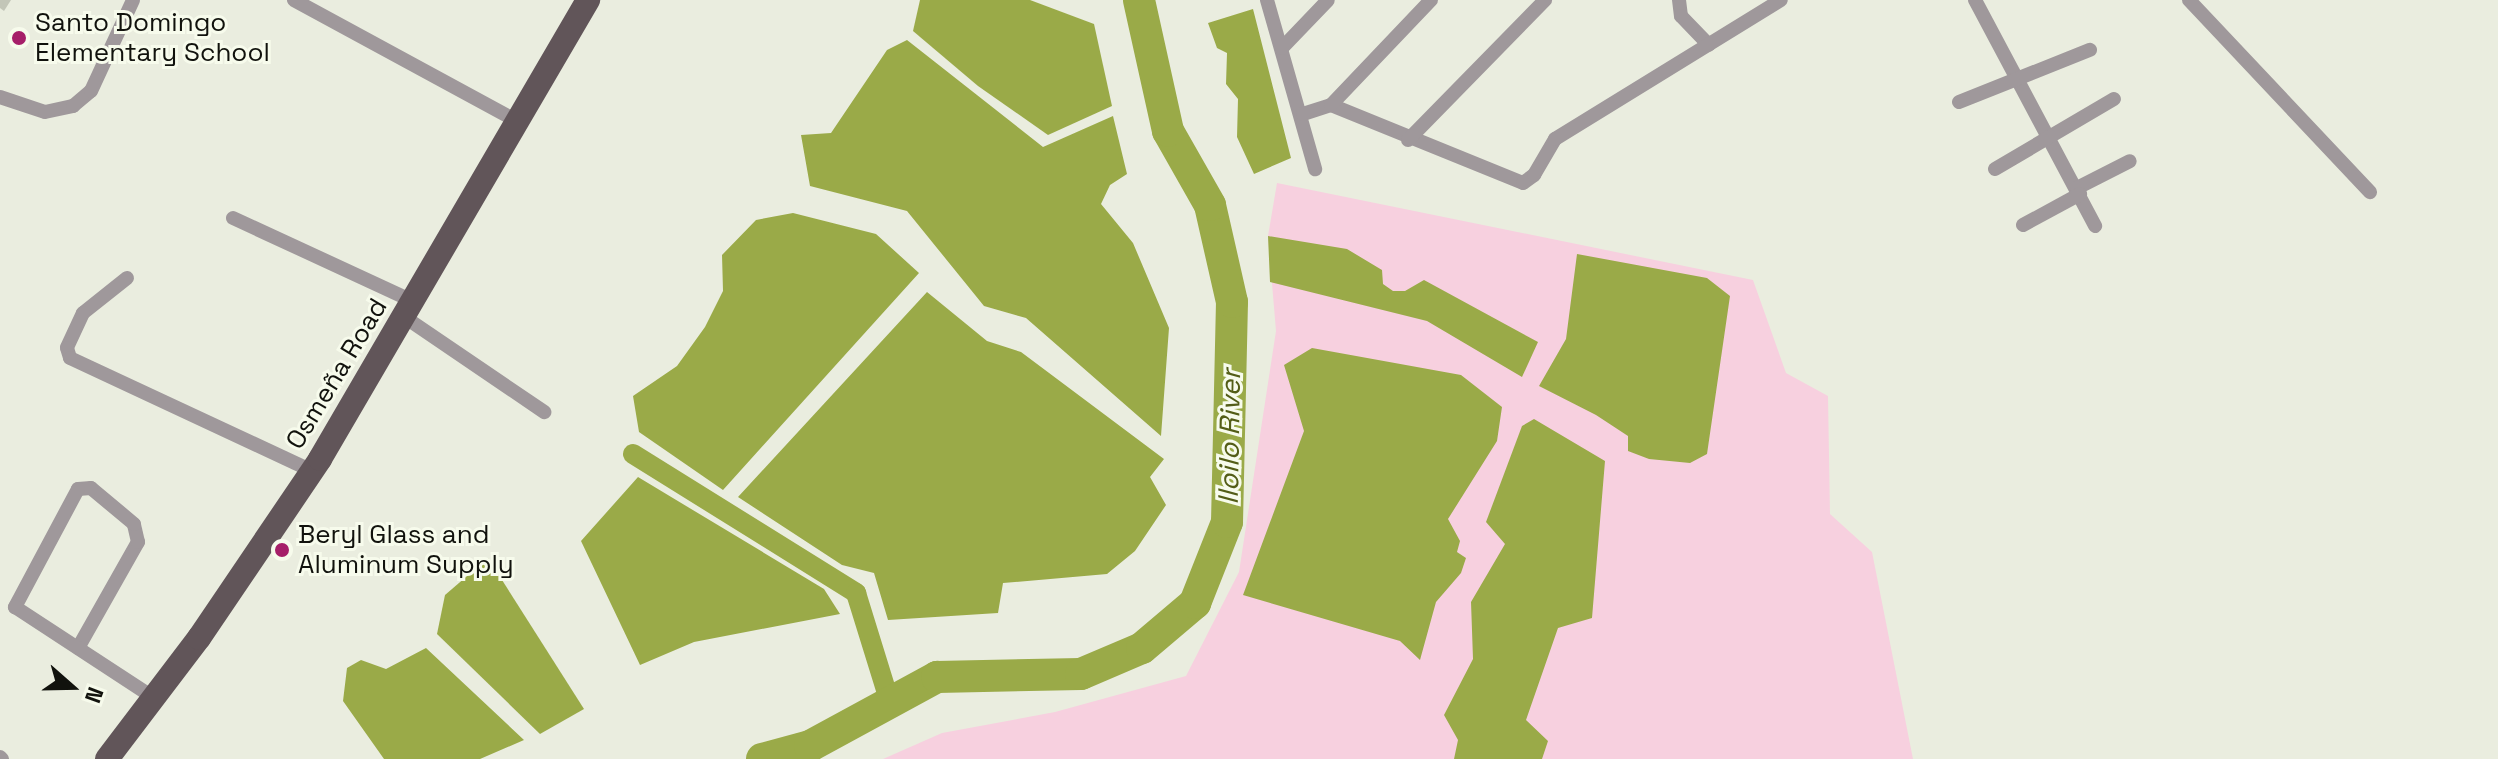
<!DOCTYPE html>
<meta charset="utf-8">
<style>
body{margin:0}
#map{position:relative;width:2498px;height:759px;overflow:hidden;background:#eaeddf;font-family:"Space Grotesk",sans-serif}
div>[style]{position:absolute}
.green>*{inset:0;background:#f7d0df}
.water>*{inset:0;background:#9aaa48}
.canal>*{height:20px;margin:-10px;padding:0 10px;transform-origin:10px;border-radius:10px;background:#9aaa48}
.river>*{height:32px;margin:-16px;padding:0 16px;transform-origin:16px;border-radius:16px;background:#9aaa48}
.building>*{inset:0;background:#c3c6b8}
.street>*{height:14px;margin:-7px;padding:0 7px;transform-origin:7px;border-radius:7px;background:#9f989b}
.primary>*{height:24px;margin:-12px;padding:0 12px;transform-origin:12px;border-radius:12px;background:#615559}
.dots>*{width:22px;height:22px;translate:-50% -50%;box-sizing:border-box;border:4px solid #f7fbec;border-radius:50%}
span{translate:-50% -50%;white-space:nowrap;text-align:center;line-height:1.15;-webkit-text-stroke:6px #f7fbec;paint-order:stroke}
.poi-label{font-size:26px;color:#11120d}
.left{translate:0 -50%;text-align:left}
.street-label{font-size:26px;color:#11120d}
.water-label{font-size:28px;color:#535d17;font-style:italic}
.north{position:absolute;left:32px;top:647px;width:80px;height:80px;-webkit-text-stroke:6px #f7fbec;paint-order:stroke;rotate:110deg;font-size:22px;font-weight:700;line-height:32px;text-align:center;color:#11120d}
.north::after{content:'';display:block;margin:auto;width:28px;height:36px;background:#11120d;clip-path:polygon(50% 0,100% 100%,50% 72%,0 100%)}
</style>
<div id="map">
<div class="green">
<i style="clip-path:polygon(1277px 183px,1753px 280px,1786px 373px,1828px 396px,1830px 514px,1872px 552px,1913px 759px,883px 759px,942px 733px,1055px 712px,1186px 676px,1239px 572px,1276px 331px,1268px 236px)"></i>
</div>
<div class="water">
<i style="clip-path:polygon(920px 0,1030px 0,1094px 24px,1112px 106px,1048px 135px,978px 86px,913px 31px)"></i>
<i style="clip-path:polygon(1253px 9px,1291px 158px,1254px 174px,1237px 137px,1238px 99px,1226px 84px,1227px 53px,1217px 48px,1208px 23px)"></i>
<i style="clip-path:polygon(907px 40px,1043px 147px,1113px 116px,1127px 174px,1110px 185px,1101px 204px,1133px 243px,1169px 328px,1161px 436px,1026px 318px,984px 306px,907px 211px,810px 186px,801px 135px,831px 133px,887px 50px)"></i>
<i style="clip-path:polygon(793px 213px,876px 234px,919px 273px,723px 490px,639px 432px,633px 396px,677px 366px,705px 327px,723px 291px,722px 255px,756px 220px)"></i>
<i style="clip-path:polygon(1268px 236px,1347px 249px,1382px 270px,1383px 284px,1393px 291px,1405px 291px,1424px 280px,1538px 342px,1522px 377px,1427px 321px,1270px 282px)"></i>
<i style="clip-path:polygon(1577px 254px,1707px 278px,1730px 296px,1707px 454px,1690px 463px,1649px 459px,1628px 451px,1628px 436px,1596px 415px,1539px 386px,1566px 339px)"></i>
<i style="clip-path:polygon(927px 292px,987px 341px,1021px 352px,1164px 459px,1150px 477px,1166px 505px,1135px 551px,1107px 574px,1003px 583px,998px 613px,888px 620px,874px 573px,842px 565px,738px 497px)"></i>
<i style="clip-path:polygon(1312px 348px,1461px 375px,1502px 407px,1497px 441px,1448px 519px,1460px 541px,1457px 552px,1466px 558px,1461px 573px,1436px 602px,1420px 660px,1400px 641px,1243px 595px,1304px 431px,1284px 365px)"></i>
<i style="clip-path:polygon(1534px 419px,1605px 461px,1592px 618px,1558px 628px,1526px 720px,1548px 741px,1542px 759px,1454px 759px,1458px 740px,1444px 715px,1473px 659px,1471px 602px,1505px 544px,1486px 522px,1522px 426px)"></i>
<i style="clip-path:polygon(638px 477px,824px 589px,840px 614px,694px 642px,640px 665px,581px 541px)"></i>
<i style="clip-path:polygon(488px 558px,584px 709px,540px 734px,437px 634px,445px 595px)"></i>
<i style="clip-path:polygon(426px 648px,524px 740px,480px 759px,384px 759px,343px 701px,347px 668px,361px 660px,386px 669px)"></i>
</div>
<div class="canal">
<i style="left:633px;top:454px;width:263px;rotate:31.9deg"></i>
<i style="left:856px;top:593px;width:115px;rotate:72.8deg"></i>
</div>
<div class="river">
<i style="left:762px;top:759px;width:50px;rotate:-15.2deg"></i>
<i style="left:810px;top:746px;width:145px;rotate:-28.5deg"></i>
<i style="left:937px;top:677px;width:144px;rotate:-1.2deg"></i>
<i style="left:1081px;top:674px;width:66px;rotate:-23.1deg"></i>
<i style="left:1142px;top:648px;width:70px;rotate:-40.3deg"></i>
<i style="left:1195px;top:603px;width:87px;rotate:-68.4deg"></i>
<i style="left:1227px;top:522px;width:220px;rotate:-88.7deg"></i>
<i style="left:1232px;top:302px;width:99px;rotate:-102.8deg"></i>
<i style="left:1210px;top:205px;width:85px;rotate:-119.6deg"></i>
<i style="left:1168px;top:131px;width:134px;rotate:-102.5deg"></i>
</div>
<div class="building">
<i style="clip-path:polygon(0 0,11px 0,4px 11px,0 8px)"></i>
</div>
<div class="street">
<i style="left:294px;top:0;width:254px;rotate:28.5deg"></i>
<i style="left:1267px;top:0;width:176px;rotate:74.1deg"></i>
<i style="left:1679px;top:0;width:16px;rotate:83deg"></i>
<i style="left:1681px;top:16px;width:40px;rotate:46deg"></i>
<i style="left:1975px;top:0;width:256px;rotate:62deg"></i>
<i style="left:2189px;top:0;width:264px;rotate:46.7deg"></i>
<i style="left:1282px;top:48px;width:66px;rotate:-46.2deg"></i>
<i style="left:0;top:97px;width:47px;rotate:18.4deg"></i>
<i style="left:45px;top:112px;width:29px;rotate:-12deg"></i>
<i style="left:73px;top:106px;width:23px;rotate:-40deg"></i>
<i style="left:91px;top:91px;width:100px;rotate:-65.2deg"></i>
<i style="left:1959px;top:102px;width:141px;rotate:-21.7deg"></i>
<i style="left:1331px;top:105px;width:207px;rotate:22.1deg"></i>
<i style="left:1523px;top:183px;width:14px;rotate:-36deg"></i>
<i style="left:1534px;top:175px;width:42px;rotate:-59.7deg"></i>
<i style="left:1555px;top:139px;width:265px;rotate:-31.6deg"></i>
<i style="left:1303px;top:114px;width:29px;rotate:-18deg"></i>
<i style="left:1331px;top:105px;width:145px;rotate:-46.4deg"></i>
<i style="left:1408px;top:140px;width:196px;rotate:-45.6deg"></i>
<i style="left:1995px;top:169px;width:138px;rotate:-30.5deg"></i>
<i style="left:2077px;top:188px;width:59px;rotate:-27deg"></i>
<i style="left:233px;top:218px;width:198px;rotate:24.8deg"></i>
<i style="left:2023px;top:225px;width:65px;rotate:-28.5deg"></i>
<i style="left:127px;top:278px;width:56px;rotate:141.5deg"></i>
<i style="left:83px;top:313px;width:38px;rotate:115deg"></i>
<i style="left:67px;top:348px;width:10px;rotate:73deg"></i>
<i style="left:70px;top:358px;width:267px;rotate:25deg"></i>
<i style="left:403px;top:316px;width:171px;rotate:34.2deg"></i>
<i style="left:78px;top:648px;width:122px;rotate:-60.5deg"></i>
<i style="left:138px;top:542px;width:18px;rotate:-103deg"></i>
<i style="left:134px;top:524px;width:56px;rotate:-140.1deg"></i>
<i style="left:91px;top:488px;width:13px;rotate:176deg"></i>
<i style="left:78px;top:489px;width:134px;rotate:118.1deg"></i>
<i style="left:15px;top:607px;width:166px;rotate:33.2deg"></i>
<i style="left:0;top:757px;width:3px;rotate:45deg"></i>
</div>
<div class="primary">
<i style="left:107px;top:759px;width:152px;rotate:-52.8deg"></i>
<i style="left:199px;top:638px;width:216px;rotate:-55.9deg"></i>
<i style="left:320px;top:459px;width:532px;rotate:-59.72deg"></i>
</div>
<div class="dots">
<i style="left:19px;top:38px;background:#a61f69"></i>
<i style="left:282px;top:550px;background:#a61f69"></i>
</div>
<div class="poi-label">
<span class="left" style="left:35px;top:38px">Santo Domingo<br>Elementary School</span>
<span class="left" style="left:298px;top:550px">Beryl Glass and<br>Aluminum Supply</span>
</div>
<div class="street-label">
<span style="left:337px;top:374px;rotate:-59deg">Osmeña Road</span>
</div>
<div class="water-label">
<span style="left:1229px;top:437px;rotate:-89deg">Iloilo River</span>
</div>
<div class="north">N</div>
</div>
